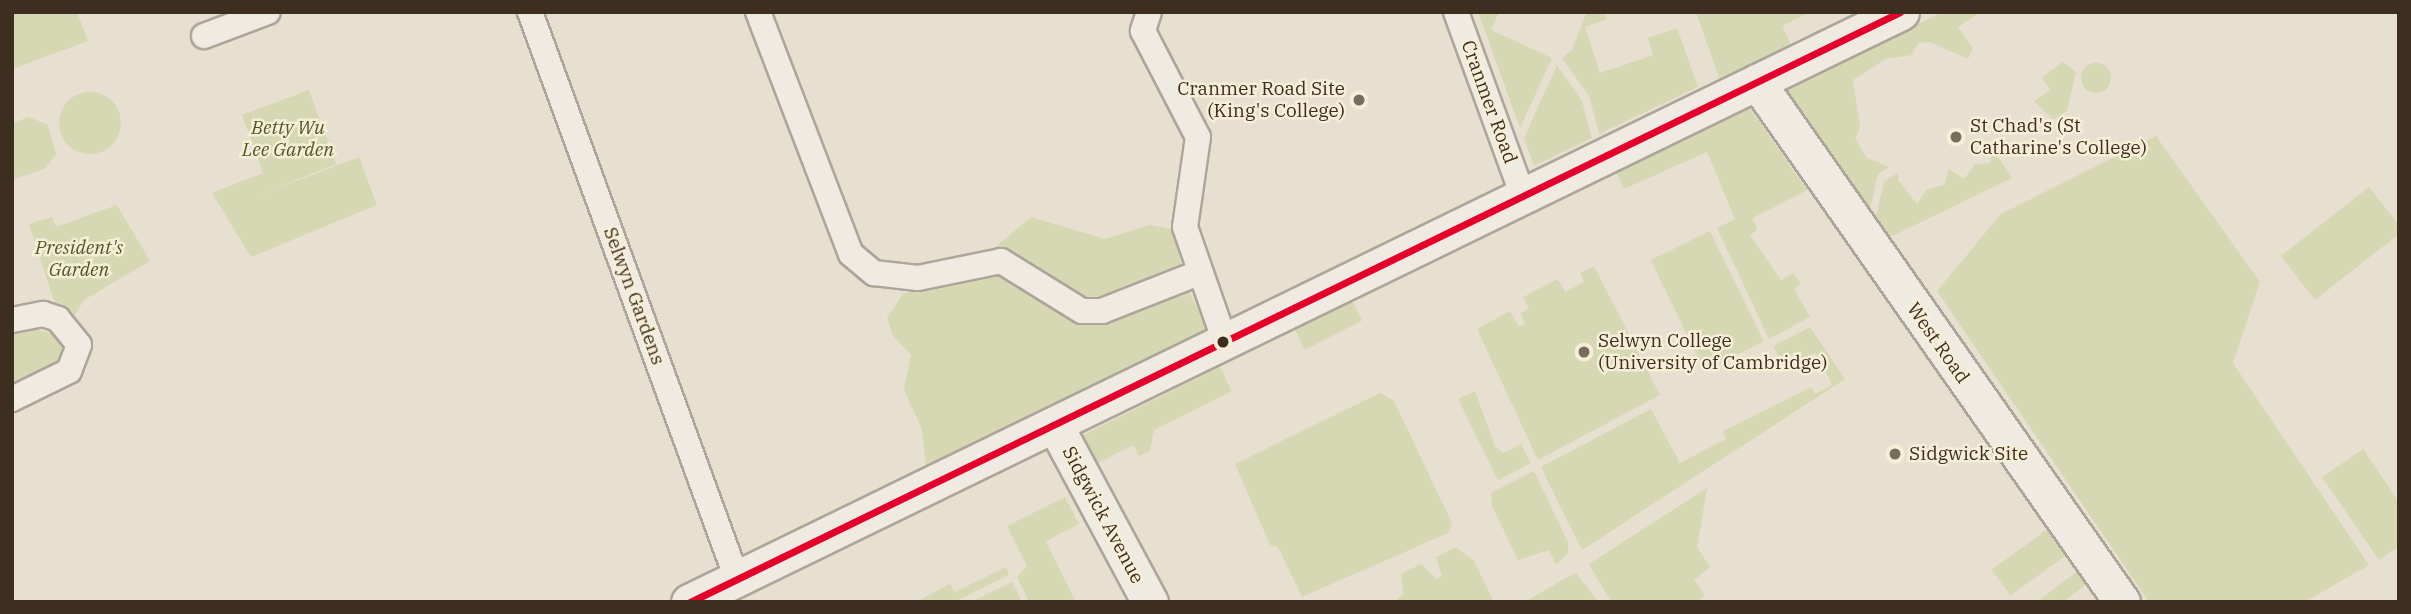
<!DOCTYPE html>
<style>
body{margin:0}
#map{position:relative;width:2411px;height:614px;overflow:hidden;background:#e7e0d1;font-family:"IBM Plex Serif",serif}
div>[style]{position:absolute}
.green>*{inset:0;background:#d6d7b3;transform-origin:0 0}
.round{border-radius:50%}
.roads{filter:drop-shadow(2px 0 #ada599) drop-shadow(-2px 0 #ada599) drop-shadow(0 2px #ada599) drop-shadow(0 -2px #ada599)}
.street>*{height:24px;margin:-12px;padding:0 12px;transform-origin:12px;border-radius:12px;background:#efebe3}
.secondary>*{height:35px;margin:-17.5px;padding:0 17.5px;transform-origin:17.5px;border-radius:17.5px;background:#efebe3}
.bus-1>*{height:7px;margin:-3.5px;padding:0 3.5px;transform-origin:3.5px;border-radius:3.5px;background:#e4002b}
.dots>*{width:19px;height:19px;translate:-50% -50%;box-sizing:border-box;border:4px solid #f7eed8;border-radius:50%}
span{translate:-50% -50%;white-space:nowrap;text-align:center;line-height:1.15;-webkit-text-stroke:5px #f7eed8;paint-order:stroke}
.poi-label{font-size:19px;color:#3d2e20}
.right{translate:-100% -50%;text-align:right}
.left{translate:0 -50%;text-align:left}
.street-label{font-size:19px;color:#3d2e20}
.park-label{font-size:19px;color:#4d5a26;font-style:italic}
.frame{position:absolute;inset:0;border:14px solid #3d2e20;pointer-events:none}
</style>
<div id="map">
<div class="green">
<i style="clip-path:polygon(12px 12px,77px 12px,88px 41px,12px 69px)"></i>
<i style="clip-path:polygon(1478px 12px,1499px 12px,1491px 30px,1552px 58px,1520px 128px)"></i>
<i style="clip-path:polygon(1604px 12px,1607px 19px,1585px 27px,1600px 73px,1653px 55px,1648px 38px,1677px 28px,1698px 87px,1599px 134px,1589px 96px,1562px 58px,1572px 50px,1586px 14px)"></i>
<i style="clip-path:polygon(1696px 12px,1811px 12px,1782px 26px,1792px 47px,1722px 86px)"></i>
<i style="clip-path:polygon(1943px 12px,1980px 12px,1958px 27px,1973px 48px,1968px 59px,1930px 42px,1918px 43px,1912px 55px,1886px 59px,1853px 80px,1860px 128px,1855px 139px,1867px 158px,1889px 167px,1878px 174px,1869px 214px,1783px 89px)"></i>
<i style="clip-path:polygon(2063px 62px,2076px 72px,2067px 111px,2053px 120px,2034px 101px,2050px 90px,2042px 77px)"></i>
<i class="round" style="left:2081px;top:63px;width:30px;height:30px"></i>
<i style="clip-path:polygon(1557px 65px,1582px 101px,1592px 138px,1534px 166px,1524px 138px)"></i>
<i style="clip-path:polygon(309px 90px,336px 164px,259px 195px,359px 157px,377px 205px,251px 257px,212px 193px,263px 173px,242px 115px)"></i>
<i class="round" style="left:59px;top:92px;width:62px;height:62px"></i>
<i style="clip-path:polygon(1747px 104px,1807px 190px,1753px 218px,1757px 230px,1750px 235px,1781px 280px,1793px 273px,1801px 284px,1794px 289px,1810px 317px,1769px 339px,1717px 228px,1735px 219px,1707px 152px,1624px 189px,1615px 170px)"></i>
<i style="clip-path:polygon(29px 117px,48px 125px,56px 154px,46px 168px,12px 180px,12px 123px)"></i>
<i style="clip-path:polygon(2156px 136px,2260px 282px,2233px 363px,2369px 565px,2305px 602px,2149px 602px,1937px 291px,2001px 214px)"></i>
<i style="clip-path:polygon(1992px 148px,2012px 178px,1886px 239px,1875px 222px,1884px 182px,1899px 172px,1898px 180px,1917px 204px,1926px 190px,1944px 185px,1949px 169px,1964px 179px,1975px 164px,1990px 163px)"></i>
<i style="clip-path:polygon(2369px 187px,2399px 225px,2399px 234px,2315px 300px,2281px 256px)"></i>
<i style="clip-path:polygon(117px 205px,150px 261px,84px 300px,73px 318px,56px 307px,29px 224px,52px 217px,56px 227px)"></i>
<i style="clip-path:polygon(1031px 217px,1105px 239px,1149px 225px,1172px 229px,1188px 290px,1211px 334px,927px 469px,921px 427px,904px 390px,911px 355px,893px 336px,887px 318px,903px 294px,962px 275px)"></i>
<i style="left:1710px;top:231px;width:123px;height:66px;rotate:64deg"></i>
<i style="clip-path:polygon(1594px 266px,1660px 395px,1538px 460px,1477px 329px,1510px 311px,1519px 327px,1525px 323px,1520px 313px,1529px 309px,1523px 297px,1558px 279px,1565px 292px,1584px 282px,1580px 273px)"></i>
<i style="left:1352px;top:301px;width:22px;height:64px;rotate:63deg"></i>
<i style="clip-path:polygon(25px 327px,56px 334px,64px 354px,60px 365px,12px 391px,12px 332px)"></i>
<i style="clip-path:polygon(1810px 327px,1845px 379px,1582px 550px,1541px 467px,1651px 409px,1680px 463px,1726px 439px,1723px 431px,1811px 387px,1815px 394px,1832px 385px,1816px 353px,1798px 362px,1793px 354px,1781px 360px,1773px 346px)"></i>
<i style="clip-path:polygon(1220px 367px,1232px 391px,1154px 430px,1150px 451px,1139px 456px,1133px 445px,1094px 465px,1079px 437px)"></i>
<i style="clip-path:polygon(1475px 391px,1495px 446px,1503px 453px,1521px 444px,1531px 463px,1498px 480px,1458px 399px)"></i>
<i style="clip-path:polygon(1380px 393px,1394px 401px,1452px 523px,1448px 533px,1302px 597px,1278px 547px,1270px 545px,1235px 464px)"></i>
<i style="clip-path:polygon(2363px 449px,2399px 502px,2399px 546px,2379px 560px,2322px 477px)"></i>
<i style="clip-path:polygon(1534px 471px,1568px 542px,1568px 554px,1556px 565px,1549px 550px,1518px 560px,1492px 506px,1491px 493px)"></i>
<i style="clip-path:polygon(1707px 488px,1697px 547px,1710px 567px,1694px 580px,1705px 595px,1698px 602px,1611px 602px,1589px 564px)"></i>
<i style="clip-path:polygon(1065px 497px,1079px 524px,1046px 541px,1076px 602px,1029px 602px,1017px 577px,1027px 566px,1007px 526px)"></i>
<i style="left:2049px;top:528px;width:32px;height:71px;rotate:54deg"></i>
<i style="clip-path:polygon(1456px 547px,1474px 561px,1494px 602px,1394px 602px,1404px 594px,1401px 574px,1421px 564px,1437px 579px,1442px 576px,1436px 557px)"></i>
<i style="clip-path:polygon(1006px 567px,1009px 575px,954px 602px,916px 602px,950px 584px,955px 592px)"></i>
<i style="clip-path:polygon(2080px 569px,2089px 582px,2063px 602px,2037px 602px)"></i>
<i style="clip-path:polygon(1576px 573px,1599px 602px,1525px 602px,1566px 578px)"></i>
<i style="clip-path:polygon(1012px 582px,1022px 602px,971px 602px)"></i>
</div>
<div class="roads">
<div class="street">
<i style="left:530px;top:12px;width:604px;rotate:69.94deg"></i>
<i style="left:758px;top:12px;width:259px;rotate:69deg"></i>
<i style="left:851px;top:254px;width:30px;rotate:40deg"></i>
<i style="left:874px;top:273px;width:44px;rotate:6.5deg"></i>
<i style="left:918px;top:278px;width:85px;rotate:-11.6deg"></i>
<i style="left:1001px;top:261px;width:95px;rotate:31.7deg"></i>
<i style="left:1082px;top:311px;width:20px"></i>
<i style="left:1102px;top:311px;width:101px;rotate:-21.5deg"></i>
<i style="left:1149px;top:12px;width:20px;rotate:108deg"></i>
<i style="left:1143px;top:31px;width:119px;rotate:62.6deg"></i>
<i style="left:1198px;top:137px;width:91px;rotate:98.2deg"></i>
<i style="left:1185px;top:227px;width:125px;rotate:70.8deg"></i>
<i style="left:1456px;top:12px;width:190px;rotate:70deg"></i>
<i style="left:204px;top:36px;width:68px;rotate:-20.6deg"></i>
<i style="left:12px;top:320px;width:32px;rotate:-11deg"></i>
<i style="left:43px;top:314px;width:16px;rotate:18deg"></i>
<i style="left:58px;top:319px;width:33px;rotate:51deg"></i>
<i style="left:79px;top:345px;width:28px;rotate:111deg"></i>
<i style="left:69px;top:371px;width:64px;rotate:153.8deg"></i>
</div>
<div class="secondary">
<i style="left:1757px;top:82px;width:635px;rotate:54.93deg"></i>
<i style="left:1056px;top:427px;width:199px;rotate:61.8deg"></i>
<i style="left:689px;top:602px;width:1348px;rotate:-25.96deg"></i>
</div>
</div>
<div class="bus-1">
<i style="left:690px;top:602px;width:1346px;rotate:-25.99deg"></i>
</div>
<div class="dots">
<i style="left:1359px;top:100px;background:#786c5e"></i>
<i style="left:1956px;top:137px;background:#786c5e"></i>
<i style="left:1223px;top:342px;background:#3d2e20"></i>
<i style="left:1584px;top:352px;background:#786c5e"></i>
<i style="left:1895px;top:454px;background:#786c5e"></i>
</div>
<div class="poi-label">
<span class="right" style="left:1345px;top:100px">Cranmer Road Site<br>(King's College)</span>
<span class="left" style="left:1970px;top:137px">St Chad's (St<br>Catharine's College)</span>
<span class="left" style="left:1598px;top:352px">Selwyn College<br>(University of Cambridge)</span>
<span class="left" style="left:1909px;top:454px">Sidgwick Site</span>
</div>
<div class="street-label">
<span style="left:1489px;top:102px;rotate:70deg">Cranmer Road</span>
<span style="left:634px;top:296px;rotate:70deg">Selwyn Gardens</span>
<span style="left:1938px;top:343px;rotate:55deg">West Road</span>
<span style="left:1103px;top:515px;rotate:62deg">Sidgwick Avenue</span>
</div>
<div class="park-label">
<span style="left:288px;top:139px">Betty Wu<br>Lee Garden</span>
<span style="left:79px;top:259px">President's<br>Garden</span>
</div>
<div class="frame"></div>
</div>
